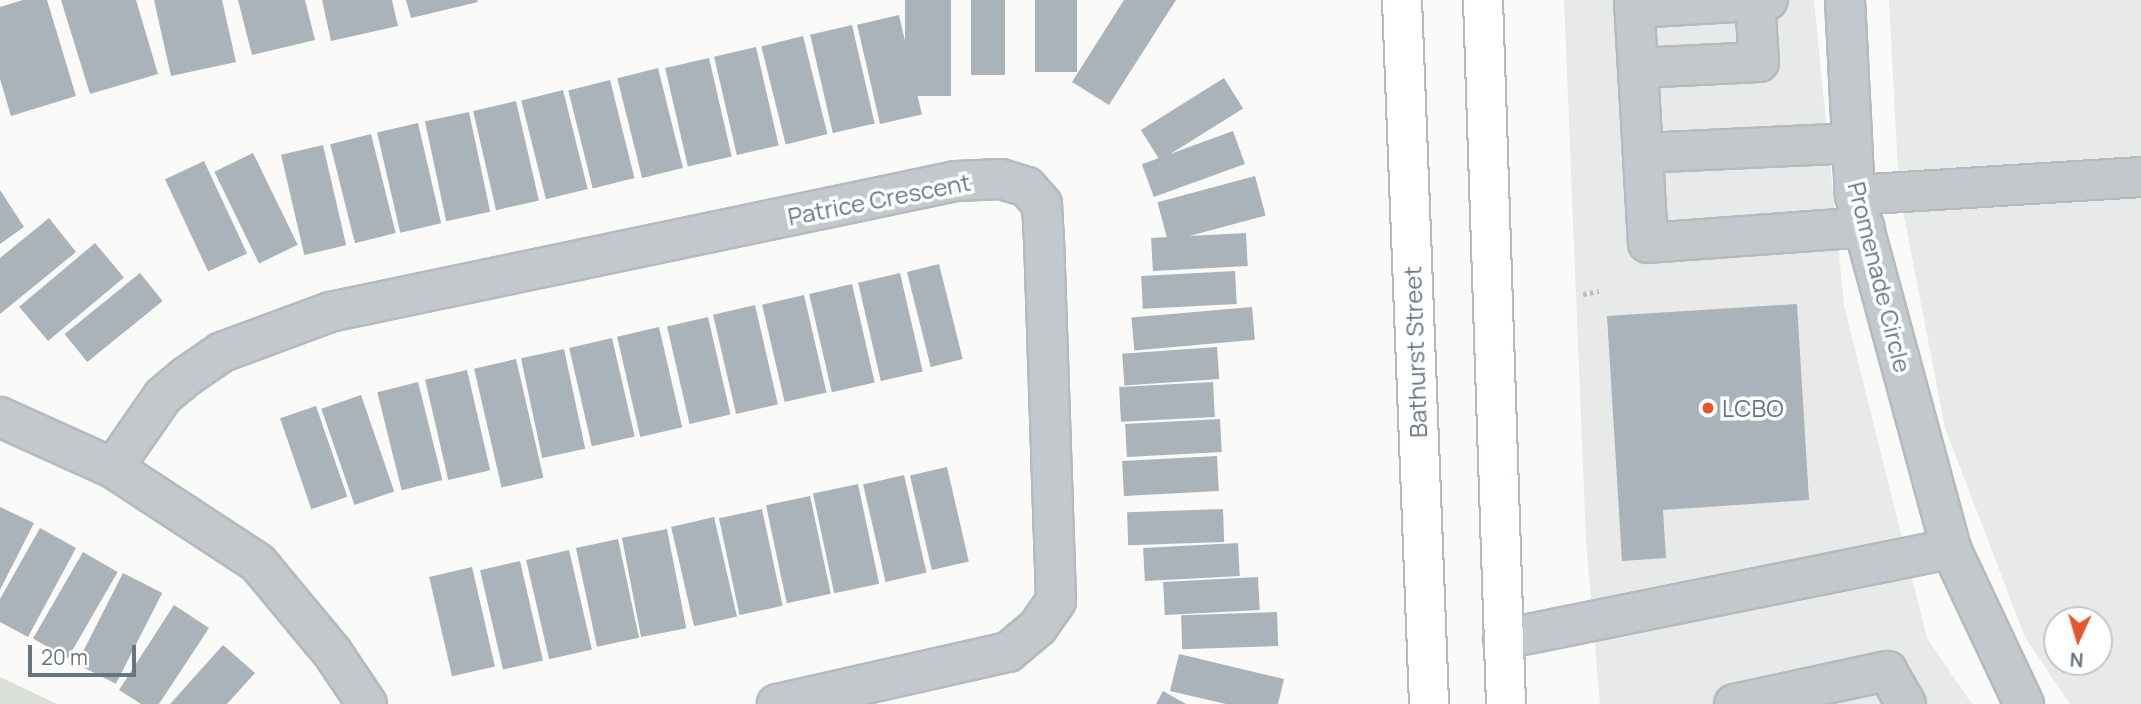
<!DOCTYPE html>
<style>
body{margin:0}
#map{position:relative;width:2141px;height:704px;overflow:hidden;background:#fafaf8;font-family:Manrope,sans-serif}
div>[style]{position:absolute}
.built>*{inset:0;background:#e8e9e9}
.green>*{inset:0;background:#dadfd7}
.building>*{inset:0;background:#aab3b9;transform-origin:0 0}
.path>*{height:4.5px;margin-top:-2.25px;transform-origin:0;background:repeating-linear-gradient(90deg,#bbbfc2 0 3.5px,transparent 0 7px)}
.roads{filter:drop-shadow(2px 0 #b5babe) drop-shadow(-2px 0 #b5babe) drop-shadow(0 2px #b5babe) drop-shadow(0 -2px #b5babe)}
.minor>*{height:38px;margin:-19px;padding:0 19px;transform-origin:19px;border-radius:19px;background:#c3c8cc}
.major>*{height:38px;margin:-19px;padding:0 19px;transform-origin:19px;border-radius:19px;background:#fff}
.dots>*{width:19px;height:19px;translate:-50% -50%;box-sizing:border-box;border:4px solid #fff;border-radius:50%}
span{translate:-50% -50%;white-space:nowrap;text-align:center;line-height:1.15;-webkit-text-stroke:7px #fff;paint-order:stroke}
.street-label{font-size:24px;color:#657683}
.poi-label{font-size:24px;color:#657683}
.left{translate:0 -50%;text-align:left}
.north{position:absolute;left:2043px;top:606px;width:70px;height:70px;box-sizing:border-box;background:#fff;border:2px solid #c1c8cd;border-radius:50%;rotate:184deg;font-size:19px;font-weight:700;line-height:28px;text-align:center;color:#657683}
.north::after{content:'';display:block;margin:auto;width:24px;height:32px;background:#e4572e;clip-path:polygon(50% 0,100% 100%,50% 72%,0 100%)}
.scale{position:absolute;left:28px;top:645px;width:108px;height:32px;box-sizing:border-box;border:4px solid #657683;border-top:0;padding-left:9px;font-size:21px;line-height:24px;white-space:nowrap;color:#657683;-webkit-text-stroke:5px #fff;paint-order:stroke}
</style>
<div id="map">
<div class="built">
<i style="clip-path:polygon(1564px 0,1814px 0,1844px 305px,1927px 638px,1972px 704px,1600px 704px,1586px 541px)"></i>
<i style="clip-path:polygon(evenodd,1889px 0,2141px 0,2141px 704px,2070px 704px,2025px 637px,1945px 428px,1899px 190px,1889px 0,2057px 620px,2099px 620px,2099px 662px,2057px 662px,2057px 620px)"></i>
</div>
<div class="green">
<i style="clip-path:polygon(0 677px,57px 704px,0 704px)"></i>
</div>
<div class="building">
<i style="clip-path:polygon(23px 0,47px 0,76px 96px,11px 116px,0 79px,0 7px)"></i>
<i style="clip-path:polygon(61px 0,136px 0,158px 74px,90px 94px)"></i>
<i style="clip-path:polygon(154px 0,222px 0,236px 62px,171px 76px)"></i>
<i style="clip-path:polygon(238px 0,305px 0,315px 40px,252px 55px)"></i>
<i style="clip-path:polygon(322px 0,392px 0,398px 26px,331px 41px)"></i>
<i style="clip-path:polygon(406px 0,477px 0,478px 2px,411px 18px)"></i>
<i style="left:905px;top:0;width:46px;height:96px"></i>
<i style="left:971px;top:0;width:34px;height:75px"></i>
<i style="left:1035px;top:0;width:42px;height:72px"></i>
<i style="clip-path:polygon(1124px 0,1176px 0,1109px 105px,1072px 82px)"></i>
<i style="left:899px;top:15px;width:102px;height:43px;rotate:77deg"></i>
<i style="left:852px;top:25px;width:101px;height:43px;rotate:77deg"></i>
<i style="left:803px;top:36px;width:101px;height:43px;rotate:76deg"></i>
<i style="left:756px;top:47px;width:101px;height:43px;rotate:77deg"></i>
<i style="left:709px;top:58px;width:101px;height:45px;rotate:77deg"></i>
<i style="left:658px;top:68px;width:103px;height:42px;rotate:76deg"></i>
<i style="left:1224px;top:78px;width:36px;height:98px;rotate:58deg"></i>
<i style="left:610px;top:80px;width:101px;height:43px;rotate:76deg"></i>
<i style="left:563px;top:90px;width:102px;height:43px;rotate:76deg"></i>
<i style="left:516px;top:101px;width:102px;height:44px;rotate:77deg"></i>
<i style="left:469px;top:112px;width:102px;height:45px;rotate:78deg"></i>
<i style="left:418px;top:123px;width:103px;height:42px;rotate:77deg"></i>
<i style="left:1233px;top:131px;width:35px;height:97px;rotate:70deg"></i>
<i style="left:371px;top:134px;width:102px;height:42px;rotate:76deg"></i>
<i style="left:323px;top:145px;width:103px;height:43px;rotate:77deg"></i>
<i style="left:253px;top:153px;width:102px;height:43px;rotate:64deg"></i>
<i style="left:204px;top:161px;width:102px;height:43px;rotate:65deg"></i>
<i style="left:1255px;top:176px;width:41px;height:101px;rotate:75deg"></i>
<i style="clip-path:polygon(0 190px,24px 227px,0 244px)"></i>
<i style="clip-path:polygon(49px 218px,76px 252px,0 314px,0 258px)"></i>
<i style="left:1246px;top:233px;width:33px;height:95px;rotate:87deg"></i>
<i style="left:95px;top:243px;width:45px;height:99px;rotate:50deg"></i>
<i style="left:939px;top:264px;width:98px;height:33px;rotate:76deg"></i>
<i style="left:1235px;top:271px;width:33px;height:94px;rotate:87deg"></i>
<i style="left:140px;top:273px;width:36px;height:97px;rotate:51deg"></i>
<i style="left:900px;top:273px;width:101px;height:43px;rotate:77deg"></i>
<i style="left:852px;top:284px;width:101px;height:44px;rotate:77deg"></i>
<i style="left:804px;top:295px;width:100px;height:43px;rotate:77deg"></i>
<i style="clip-path:polygon(1797px 304px,1809px 500px,1663px 510px,1666px 558px,1622px 561px,1607px 316px)"></i>
<i style="left:755px;top:305px;width:102px;height:43px;rotate:77deg"></i>
<i style="left:1252px;top:307px;width:33px;height:121px;rotate:85deg"></i>
<i style="left:708px;top:317px;width:100px;height:42px;rotate:77deg"></i>
<i style="left:659px;top:327px;width:103px;height:43px;rotate:77deg"></i>
<i style="left:612px;top:338px;width:101px;height:44px;rotate:77deg"></i>
<i style="left:1217px;top:347px;width:32px;height:95px;rotate:86deg"></i>
<i style="left:564px;top:349px;width:102px;height:44px;rotate:78deg"></i>
<i style="left:516px;top:359px;width:122px;height:43px;rotate:77deg"></i>
<i style="left:467px;top:370px;width:103px;height:43px;rotate:77deg"></i>
<i style="left:418px;top:382px;width:101px;height:42px;rotate:76deg"></i>
<i style="left:1213px;top:382px;width:35px;height:94px;rotate:87deg"></i>
<i style="left:361px;top:395px;width:102px;height:42px;rotate:71deg"></i>
<i style="left:316px;top:406px;width:96px;height:38px;rotate:71deg"></i>
<i style="left:1220px;top:419px;width:33px;height:95px;rotate:87deg"></i>
<i style="left:1217px;top:456px;width:35px;height:95px;rotate:87deg"></i>
<i style="left:947px;top:467px;width:97px;height:38px;rotate:77deg"></i>
<i style="left:904px;top:475px;width:100px;height:42px;rotate:77deg"></i>
<i style="left:858px;top:484px;width:102px;height:46px;rotate:78deg"></i>
<i style="left:810px;top:496px;width:100px;height:45px;rotate:78deg"></i>
<i style="clip-path:polygon(0 507px,34px 523px,0 590px)"></i>
<i style="left:762px;top:509px;width:99px;height:44px;rotate:78deg"></i>
<i style="left:1223px;top:509px;width:33px;height:96px;rotate:88deg"></i>
<i style="left:714px;top:517px;width:102px;height:44px;rotate:77deg"></i>
<i style="clip-path:polygon(40px 528px,76px 548px,28px 637px,0 622px,0 599px)"></i>
<i style="left:667px;top:529px;width:101px;height:46px;rotate:79deg"></i>
<i style="left:618px;top:539px;width:101px;height:43px;rotate:78deg"></i>
<i style="left:1238px;top:543px;width:33px;height:95px;rotate:87deg"></i>
<i style="left:569px;top:550px;width:102px;height:44px;rotate:77deg"></i>
<i style="left:83px;top:552px;width:40px;height:100px;rotate:30deg"></i>
<i style="left:520px;top:561px;width:102px;height:41px;rotate:77deg"></i>
<i style="left:472px;top:567px;width:102px;height:44px;rotate:77deg"></i>
<i style="left:123px;top:573px;width:44px;height:102px;rotate:27deg"></i>
<i style="left:1258px;top:577px;width:33px;height:95px;rotate:87deg"></i>
<i style="clip-path:polygon(174px 605px,209px 628px,159px 704px,141px 704px,119px 690px)"></i>
<i style="left:1277px;top:612px;width:34px;height:96px;rotate:88deg"></i>
<i style="clip-path:polygon(223px 645px,255px 673px,227px 704px,170px 704px)"></i>
<i style="clip-path:polygon(1179px 654px,1284px 679px,1278px 704px,1226px 704px,1170px 691px)"></i>
<i style="clip-path:polygon(1163px 691px,1186px 704px,1156px 704px)"></i>
</div>
<div class="path">
<i style="left:1583px;top:294px;width:16px;rotate:-11deg"></i>
</div>
<div class="roads">
<div class="minor">
<i style="left:1634px;top:0;width:243px;rotate:86.7deg"></i>
<i style="left:1648px;top:243px;width:217px;rotate:-4.2deg"></i>
<i style="left:1845px;top:0;width:195px;rotate:87.1deg"></i>
<i style="left:1855px;top:195px;width:367px;rotate:74.8deg"></i>
<i style="left:1951px;top:549px;width:171px;rotate:64.8deg"></i>
<i style="left:1634px;top:8px;width:134px;rotate:-3.4deg"></i>
<i style="left:1638px;top:68px;width:121px;rotate:-2.8deg"></i>
<i style="left:1759px;top:62px;width:61px;rotate:-93.8deg"></i>
<i style="left:1643px;top:153px;width:209px;rotate:-2.7deg"></i>
<i style="left:1855px;top:195px;width:287px;rotate:-3.6deg"></i>
<i style="left:0;top:417px;width:124px;rotate:24.3deg"></i>
<i style="left:113px;top:468px;width:173px;rotate:33.2deg"></i>
<i style="left:258px;top:563px;width:116px;rotate:50.3deg"></i>
<i style="left:332px;top:652px;width:63px;rotate:56.1deg"></i>
<i style="left:113px;top:468px;width:88px;rotate:-55.2deg"></i>
<i style="left:163px;top:396px;width:31px;rotate:-40deg"></i>
<i style="left:187px;top:376px;width:42px;rotate:-34.4deg"></i>
<i style="left:222px;top:352px;width:115px;rotate:-20.3deg"></i>
<i style="left:330px;top:312px;width:640px;rotate:-11.82deg"></i>
<i style="left:956px;top:181px;width:45px;rotate:-2.5deg"></i>
<i style="left:1001px;top:179px;width:27px;rotate:17deg"></i>
<i style="left:1027px;top:187px;width:23px;rotate:49deg"></i>
<i style="left:1042px;top:204px;width:34px;rotate:87deg"></i>
<i style="left:1044px;top:238px;width:363px;rotate:88.1deg"></i>
<i style="left:1056px;top:601px;width:32px;rotate:125deg"></i>
<i style="left:1038px;top:627px;width:39px;rotate:140deg"></i>
<i style="left:1008px;top:652px;width:237px;rotate:167.3deg"></i>
<i style="left:1503px;top:639px;width:457px;rotate:-11.4deg"></i>
<i style="left:1734px;top:704px;width:157px;rotate:-12.2deg"></i>
<i style="left:1887px;top:671px;width:38px;rotate:60deg"></i>
</div>
<div class="major">
<i style="left:1402px;top:0;width:705px;rotate:87.8deg"></i>
<i style="left:1483px;top:0;width:704px;rotate:88.13deg"></i>
</div>
</div>
<div class="dots">
<i style="left:1708px;top:408px;background:#e4572e"></i>
</div>
<div class="street-label">
<span style="left:879px;top:199px;rotate:-11deg">Patrice Crescent</span>
<span style="left:1880px;top:277px;rotate:76deg">Promenade Circle</span>
<span style="left:1415px;top:352px;rotate:-92deg">Bathurst Street</span>
</div>
<div class="poi-label">
<span class="left" style="left:1722px;top:408px">LCBO</span>
</div>
<div class="north">N</div>
<div class="scale">20 m</div>
</div>
